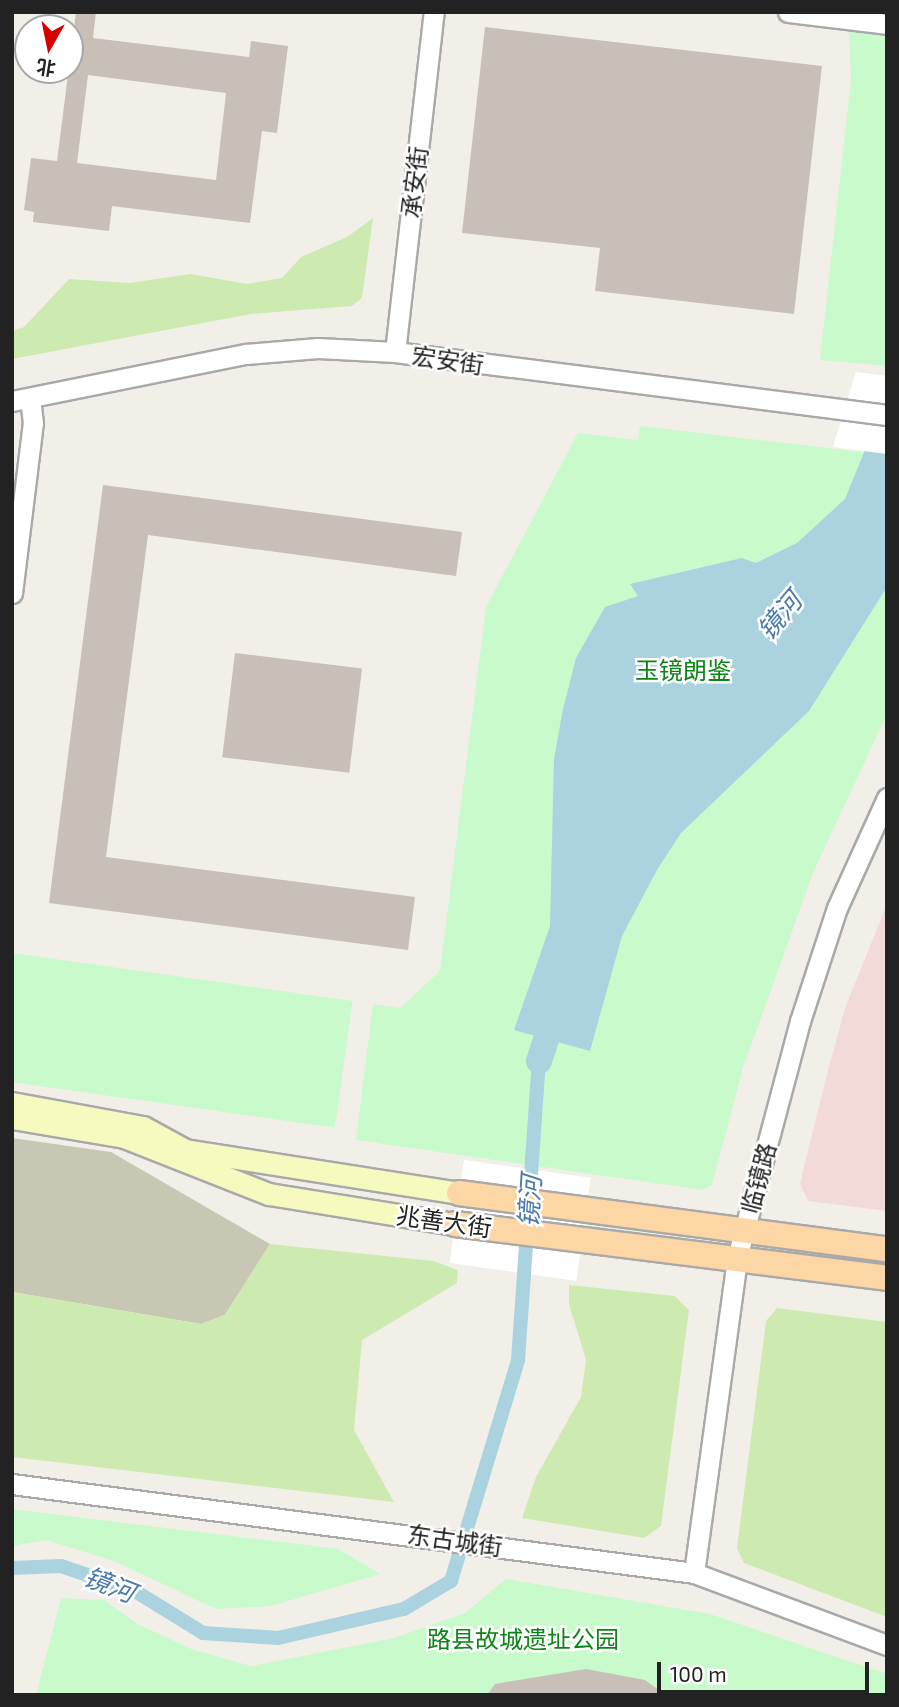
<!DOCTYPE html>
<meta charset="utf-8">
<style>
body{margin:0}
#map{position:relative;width:899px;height:1707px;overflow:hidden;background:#f2efe9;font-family:"Exo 2","Noto Sans SC",sans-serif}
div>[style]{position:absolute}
.commercial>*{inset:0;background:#f2dad9}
.construction>*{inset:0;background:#c7c7b4}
.grass>*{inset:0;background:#cdebb0}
.park>*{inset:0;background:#c8facc;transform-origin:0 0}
.water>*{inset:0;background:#aad3df}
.pier>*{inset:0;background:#fff;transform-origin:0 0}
.canal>*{height:14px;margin:-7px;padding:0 7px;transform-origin:7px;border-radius:7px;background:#aad3df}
.river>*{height:26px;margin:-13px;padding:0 13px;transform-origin:13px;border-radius:13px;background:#aad3df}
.building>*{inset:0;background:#c7bfb8;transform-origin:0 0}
.roads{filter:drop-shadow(2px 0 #a9a9a9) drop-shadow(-2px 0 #a9a9a9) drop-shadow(0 2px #a9a9a9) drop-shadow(0 -2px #a9a9a9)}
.tertiary>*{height:19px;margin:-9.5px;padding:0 9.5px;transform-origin:9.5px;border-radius:9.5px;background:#fff}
.secondary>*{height:21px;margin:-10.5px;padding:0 10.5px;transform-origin:10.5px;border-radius:10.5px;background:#f7fabf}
.primary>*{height:24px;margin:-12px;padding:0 12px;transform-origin:12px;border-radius:12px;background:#fcd6a4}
span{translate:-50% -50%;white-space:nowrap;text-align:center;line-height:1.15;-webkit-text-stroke:5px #fff;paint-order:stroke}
.street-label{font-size:24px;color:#222}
.park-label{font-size:24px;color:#0c8416}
.water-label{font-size:26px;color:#4a7aab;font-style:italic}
.frame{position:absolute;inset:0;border:14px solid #222;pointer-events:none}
.north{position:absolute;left:14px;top:14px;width:70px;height:70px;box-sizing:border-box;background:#fff;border:2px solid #a7a7a7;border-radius:50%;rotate:189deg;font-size:19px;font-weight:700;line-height:28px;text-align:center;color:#222}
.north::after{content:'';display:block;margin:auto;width:24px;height:32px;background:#d40000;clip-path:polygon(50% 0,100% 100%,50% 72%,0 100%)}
.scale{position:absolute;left:657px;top:1662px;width:212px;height:32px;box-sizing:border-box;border:4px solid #222;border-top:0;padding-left:9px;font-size:21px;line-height:24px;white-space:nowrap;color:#222;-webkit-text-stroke:5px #fff;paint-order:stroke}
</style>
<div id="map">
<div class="commercial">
<i style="clip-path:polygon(887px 904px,887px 1211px,808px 1201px,800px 1184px,829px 1067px,845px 1008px)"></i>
</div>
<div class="construction">
<i style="clip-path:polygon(12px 1138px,111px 1152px,270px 1244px,225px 1315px,201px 1324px,12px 1292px)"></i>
</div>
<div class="grass">
<i style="clip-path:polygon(373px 218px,362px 298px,352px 306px,251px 314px,12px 359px,12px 331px,24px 327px,69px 279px,129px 283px,191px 274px,247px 284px,282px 278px,301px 257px,347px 237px)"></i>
<i style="clip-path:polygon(270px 1244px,433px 1261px,458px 1270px,457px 1283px,362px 1340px,354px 1430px,394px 1502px,12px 1457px,12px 1292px,201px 1324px,225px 1315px)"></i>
<i style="clip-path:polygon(569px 1285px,675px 1296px,689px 1310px,661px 1526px,644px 1538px,522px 1518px,536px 1477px,581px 1397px,586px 1360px,569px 1304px)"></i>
<i style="clip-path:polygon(777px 1308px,887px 1322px,887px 1617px,744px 1563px,737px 1548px,766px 1321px)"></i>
</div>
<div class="park">
<i style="clip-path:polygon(848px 12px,887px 12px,887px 366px,820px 360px,851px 79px)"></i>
<i style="clip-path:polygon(640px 426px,887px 455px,887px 714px,813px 873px,743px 1068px,712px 1185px,703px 1190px,356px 1140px,373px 1004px,400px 1008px,440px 971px,486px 607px,578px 433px,638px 440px)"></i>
<i style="left:12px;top:953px;width:344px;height:128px;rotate:8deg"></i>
<i style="clip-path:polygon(12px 1509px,338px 1549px,380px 1574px,271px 1606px,216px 1609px,114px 1561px,46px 1540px,12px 1546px)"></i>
<i style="clip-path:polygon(506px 1579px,710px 1614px,887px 1674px,887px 1695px,36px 1695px,61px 1598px,104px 1600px,138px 1624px,191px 1649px,251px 1666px,394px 1638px,465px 1613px)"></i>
</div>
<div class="water">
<i style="clip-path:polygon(887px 396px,885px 590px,809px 711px,681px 833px,657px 870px,622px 936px,590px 1051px,514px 1030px,550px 926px,554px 759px,563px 709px,576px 658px,605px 607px,638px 596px,630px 584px,742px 558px,756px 563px,797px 543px,845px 499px)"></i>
</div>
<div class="pier">
<i style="clip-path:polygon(856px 372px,887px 376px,887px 454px,833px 447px)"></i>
<i style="left:464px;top:1160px;width:128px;height:104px;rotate:8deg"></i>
</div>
<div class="canal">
<i style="left:12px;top:1568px;width:49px;rotate:-2.3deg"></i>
<i style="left:61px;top:1566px;width:78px;rotate:18.7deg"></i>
<i style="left:135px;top:1591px;width:80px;rotate:31.7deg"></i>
<i style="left:203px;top:1633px;width:75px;rotate:3.8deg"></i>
<i style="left:278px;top:1638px;width:129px;rotate:-13deg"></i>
<i style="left:404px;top:1609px;width:55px;rotate:-30.8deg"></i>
<i style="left:451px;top:1581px;width:231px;rotate:-73.1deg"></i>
<i style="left:518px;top:1360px;width:300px;rotate:-86deg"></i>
</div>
<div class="river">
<i style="left:539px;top:1061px;width:58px;rotate:-71.9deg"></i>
</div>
<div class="building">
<i style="clip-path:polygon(evenodd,76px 12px,96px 12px,93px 38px,249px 57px,251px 41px,288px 46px,277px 133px,262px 131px,250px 223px,112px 206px,109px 231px,33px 222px,34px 212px,24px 210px,31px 158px,57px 161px,76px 12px,88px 75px,226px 93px,216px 180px,77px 163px,88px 75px)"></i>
<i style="clip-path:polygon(485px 27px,822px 66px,794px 314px,595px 291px,600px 248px,462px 233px)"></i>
<i style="clip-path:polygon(103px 485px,462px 532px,456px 576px,148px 535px,106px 857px,415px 897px,408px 950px,49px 903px)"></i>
<i style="left:235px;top:653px;width:128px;height:105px;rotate:7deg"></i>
<i style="clip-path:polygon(586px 1669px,645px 1680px,666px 1695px,487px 1695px,495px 1684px)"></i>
</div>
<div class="roads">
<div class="tertiary">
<i style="left:788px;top:12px;width:100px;rotate:6.9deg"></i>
<i style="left:395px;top:352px;width:342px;rotate:-83.5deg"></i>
<i style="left:12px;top:401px;width:239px;rotate:-11.4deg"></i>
<i style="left:246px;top:354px;width:72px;rotate:-4.8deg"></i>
<i style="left:318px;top:348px;width:77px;rotate:3deg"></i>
<i style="left:395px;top:352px;width:496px;rotate:7.3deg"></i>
<i style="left:12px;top:593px;width:171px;rotate:-83deg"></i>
<i style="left:33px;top:423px;width:24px;rotate:-97deg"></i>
<i style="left:12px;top:1484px;width:688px;rotate:7.43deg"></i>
<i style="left:694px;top:1573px;width:206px;rotate:20.5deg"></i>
<i style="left:694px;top:1573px;width:318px;rotate:-82.2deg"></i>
<i style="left:737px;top:1258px;width:245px;rotate:-75.1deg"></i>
<i style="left:800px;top:1021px;width:119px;rotate:-71.9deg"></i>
<i style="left:837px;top:908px;width:121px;rotate:-65.6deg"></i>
</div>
<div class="secondary">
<i style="left:12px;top:1103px;width:133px;rotate:10.4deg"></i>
<i style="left:143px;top:1127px;width:48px;rotate:28.7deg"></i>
<i style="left:185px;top:1150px;width:277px;rotate:8.9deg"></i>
<i style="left:12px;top:1118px;width:114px;rotate:9.6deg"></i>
<i style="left:124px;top:1137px;width:156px;rotate:21.5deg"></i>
<i style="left:269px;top:1194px;width:188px;rotate:9.2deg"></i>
</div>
<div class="primary">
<i style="left:459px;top:1193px;width:432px;rotate:7.5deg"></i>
<i style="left:455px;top:1224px;width:435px;rotate:7.1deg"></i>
</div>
</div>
<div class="street-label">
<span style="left:414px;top:182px;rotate:-83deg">承安街</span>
<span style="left:448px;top:360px;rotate:8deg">宏安街</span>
<span style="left:758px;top:1178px;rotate:-75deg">临镜路</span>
<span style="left:444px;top:1221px;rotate:8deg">兆善大街</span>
<span style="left:455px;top:1540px;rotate:8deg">东古城街</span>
</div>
<div class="park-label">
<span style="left:683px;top:670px">玉镜朗鉴</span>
<span style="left:523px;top:1639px">路县故城遗址公园</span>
</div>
<div class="water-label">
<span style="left:779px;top:615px;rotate:-50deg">镜河</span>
<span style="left:529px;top:1201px;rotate:-86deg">镜河</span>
<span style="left:110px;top:1584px;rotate:21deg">镜河</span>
</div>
<div class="frame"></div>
<div class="north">北</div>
<div class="scale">100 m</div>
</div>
